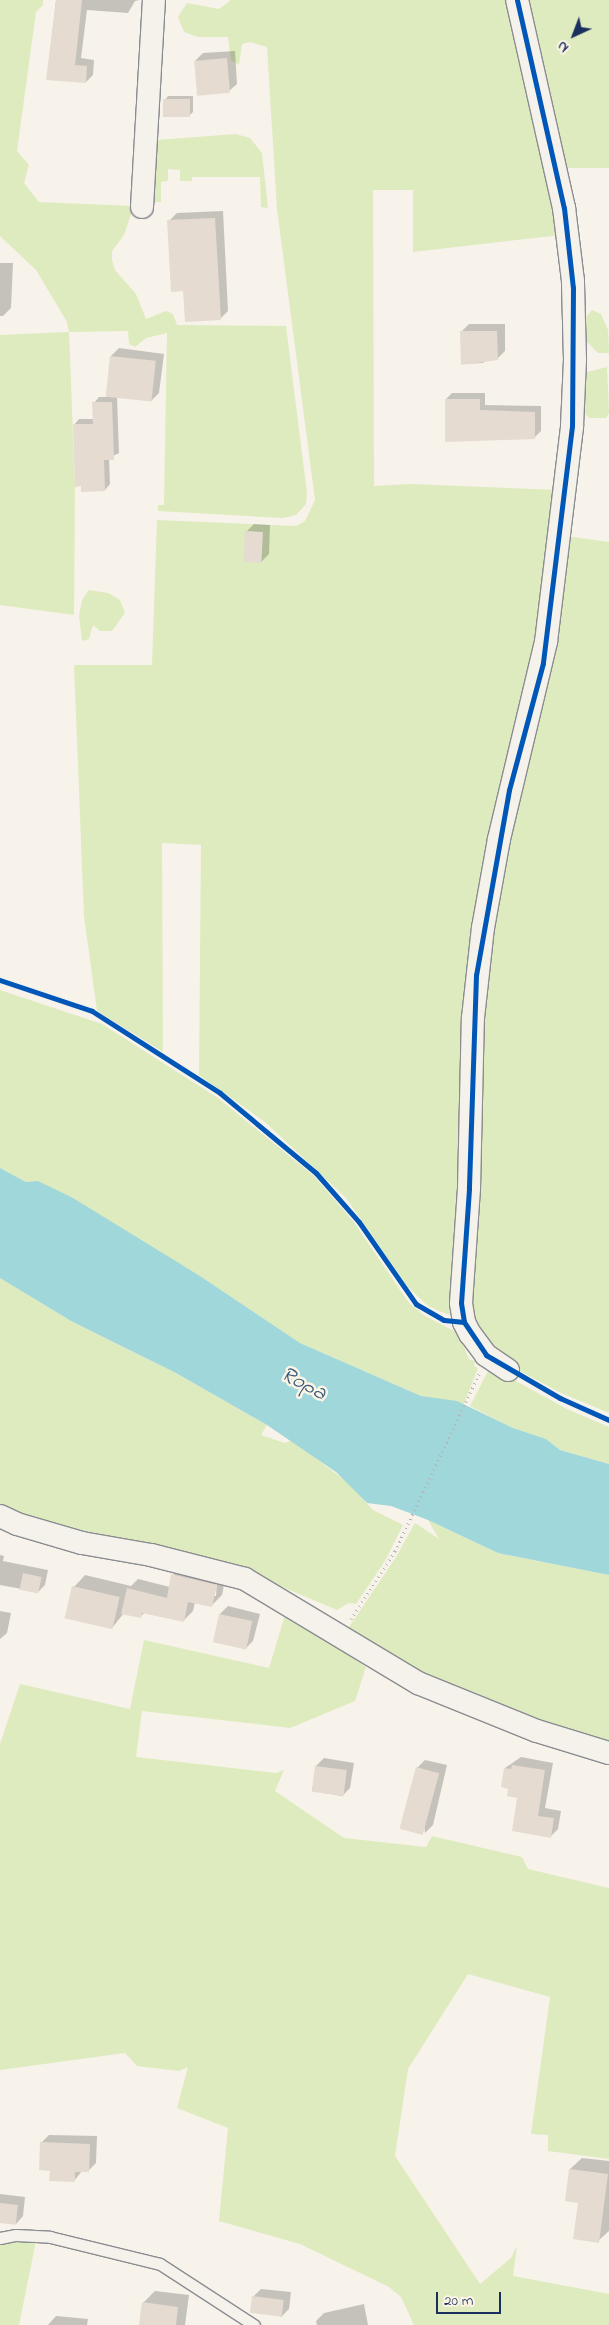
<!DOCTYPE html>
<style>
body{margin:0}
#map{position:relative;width:609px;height:2325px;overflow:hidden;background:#f7f3ea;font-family:"Indie Flower",sans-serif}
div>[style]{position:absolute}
.green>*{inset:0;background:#deebbe}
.water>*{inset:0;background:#a0d7da}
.shadow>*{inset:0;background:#0003}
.building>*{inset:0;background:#e5dbd1;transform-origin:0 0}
.path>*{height:3px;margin-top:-1.5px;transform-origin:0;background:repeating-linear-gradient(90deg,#b2b3b4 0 1px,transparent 0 5px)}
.roads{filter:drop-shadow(1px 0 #8a8c91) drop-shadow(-1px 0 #8a8c91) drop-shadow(0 1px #8a8c91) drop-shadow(0 -1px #8a8c91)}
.service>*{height:11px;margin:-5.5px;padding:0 5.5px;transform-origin:5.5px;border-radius:5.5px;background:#f5f2ec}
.minor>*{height:22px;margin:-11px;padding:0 11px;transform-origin:11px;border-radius:11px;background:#f5f2ec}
.cycleway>*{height:5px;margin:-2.5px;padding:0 2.5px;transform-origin:2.5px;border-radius:2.5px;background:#0057b8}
span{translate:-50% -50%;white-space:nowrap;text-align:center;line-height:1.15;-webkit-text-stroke:5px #fcf5e5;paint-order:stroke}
.water-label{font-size:22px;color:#33567b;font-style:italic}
.north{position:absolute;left:549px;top:10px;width:50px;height:50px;-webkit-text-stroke:4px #fcf5e5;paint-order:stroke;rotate:223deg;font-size:14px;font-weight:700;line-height:20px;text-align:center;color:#1b2f5e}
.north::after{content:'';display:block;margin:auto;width:18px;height:22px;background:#1b2f5e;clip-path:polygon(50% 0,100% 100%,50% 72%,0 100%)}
.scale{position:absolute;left:436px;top:2292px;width:65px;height:22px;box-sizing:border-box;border:2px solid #1b2f5e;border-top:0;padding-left:6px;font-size:15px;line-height:18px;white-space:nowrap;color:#1b2f5e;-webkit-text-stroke:4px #fcf5e5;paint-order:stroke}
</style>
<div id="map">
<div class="green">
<i style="clip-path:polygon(0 0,43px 0,43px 5px,36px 12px,17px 151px,29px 165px,24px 183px,39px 202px,134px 206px,124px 235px,112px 251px,112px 260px,115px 270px,136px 294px,146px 319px,166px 311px,173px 314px,177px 325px,286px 326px,307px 493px,306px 504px,296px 515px,283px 518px,158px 511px,158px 505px,164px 505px,167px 333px,146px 338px,135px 347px,129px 344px,128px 331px,69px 332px,75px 486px,74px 615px,0 605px,0 335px,69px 332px,67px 322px,36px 270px,0 236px)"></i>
<i style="clip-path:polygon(231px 0,512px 0,561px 235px,413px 252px,413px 190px,373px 190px,374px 486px,410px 484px,560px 490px,538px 661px,508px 766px,457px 1301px,449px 1315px,428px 1306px,408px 1287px,346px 1198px,265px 1122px,199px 1075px,201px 845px,162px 843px,163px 1052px,97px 1011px,84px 916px,74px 665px,152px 665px,157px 520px,296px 526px,305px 521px,315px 500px,277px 209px,267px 47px,250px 42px,242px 44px,239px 65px,231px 60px,228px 37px,198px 37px,184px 32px,178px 17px,187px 3px,219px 9px)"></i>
<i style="clip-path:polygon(525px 0,609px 0,609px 168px,562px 168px)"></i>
<i style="clip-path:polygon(236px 134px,250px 138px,262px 153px,268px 208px,261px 207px,260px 177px,192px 177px,192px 181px,180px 181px,180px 170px,168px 169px,168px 181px,161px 182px,161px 202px,154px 202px,156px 140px)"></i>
<i style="clip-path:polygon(592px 310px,601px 314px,608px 330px,609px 353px,598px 353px,586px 341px,586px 317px)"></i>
<i style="clip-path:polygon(607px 367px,609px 413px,606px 418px,589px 418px,584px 412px,584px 380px,587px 372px)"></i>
<i style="clip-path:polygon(566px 536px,609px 542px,609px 1413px,559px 1392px,507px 1364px,473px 1322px,471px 1296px,478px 1221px,479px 1016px)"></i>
<i style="clip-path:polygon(89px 590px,108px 593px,120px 600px,125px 613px,112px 631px,100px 631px,93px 625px,89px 639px,82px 641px,79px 615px,82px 600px)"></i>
<i style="clip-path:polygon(0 990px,102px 1024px,218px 1098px,314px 1176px,353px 1221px,409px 1303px,425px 1316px,458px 1333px,469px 1359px,475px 1361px,474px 1366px,478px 1368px,464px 1404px,421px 1396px,300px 1343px,200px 1276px,38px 1181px,26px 1182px,0 1168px)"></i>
<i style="clip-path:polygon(0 1278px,71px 1321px,176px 1373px,267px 1425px,261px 1435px,285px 1443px,292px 1440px,347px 1482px,373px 1510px,403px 1525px,385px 1561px,356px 1604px,349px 1603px,337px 1610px,216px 1559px,75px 1529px,26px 1516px,0 1504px)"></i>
<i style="clip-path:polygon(490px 1367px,567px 1409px,609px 1427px,609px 1464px,560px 1450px,546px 1439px,513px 1428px,470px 1406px)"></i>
<i style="clip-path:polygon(428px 1520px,498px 1553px,609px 1575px,609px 1743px,557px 1728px,405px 1667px,350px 1633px,349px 1627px,396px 1557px,415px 1523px,439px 1539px)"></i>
<i style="clip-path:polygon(286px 1612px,366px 1667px,355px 1701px,290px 1728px,142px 1711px,136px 1757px,276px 1773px,284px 1770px,275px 1791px,344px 1838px,426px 1847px,432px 1836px,522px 1857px,528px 1869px,609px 1888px,609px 2159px,548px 2151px,548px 2135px,531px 2134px,550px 1997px,468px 1974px,408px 2069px,395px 2156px,480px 2284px,511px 2258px,517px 2246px,513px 2276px,609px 2294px,609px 2325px,414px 2325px,401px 2297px,389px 2287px,300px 2244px,219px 2221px,228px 2128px,177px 2108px,188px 2067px,179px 2071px,137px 2066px,125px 2053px,0 2070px,0 1744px,20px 1684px,130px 1709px,144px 1640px,269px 1668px)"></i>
<i style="clip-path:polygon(15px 2241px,36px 2241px,19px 2325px,0 2325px,0 2244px)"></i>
</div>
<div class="water">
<i style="clip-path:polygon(0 1168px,26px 1182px,38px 1181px,73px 1198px,200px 1276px,300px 1343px,421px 1396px,457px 1401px,513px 1428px,546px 1439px,560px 1450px,609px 1464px,609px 1575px,498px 1553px,428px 1520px,391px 1506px,367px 1503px,336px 1472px,267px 1425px,176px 1373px,71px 1321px,0 1278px)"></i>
</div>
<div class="shadow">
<i style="clip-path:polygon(56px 0,140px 0,135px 1px,128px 13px,87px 10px,81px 58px,94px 60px,93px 75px,86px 82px,47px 79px)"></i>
<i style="clip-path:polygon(235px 51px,237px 84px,229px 91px,195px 61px,203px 53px)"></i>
<i style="clip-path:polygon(168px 96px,193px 96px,193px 112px,189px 116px,165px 100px)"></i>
<i style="clip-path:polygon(223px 211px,228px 311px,220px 319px,185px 290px,169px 221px,177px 213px)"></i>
<i style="clip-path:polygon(0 263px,13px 263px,11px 308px,3px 316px,0 316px)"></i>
<i style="clip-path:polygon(469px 324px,505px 324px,505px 351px,497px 359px,487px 359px,483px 363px,462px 364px,461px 332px)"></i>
<i style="clip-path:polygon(119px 348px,164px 354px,159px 393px,151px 401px,117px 397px,119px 453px,109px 458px,110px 484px,105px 490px,74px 425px,79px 419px,94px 419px,94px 403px,99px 397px,107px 397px,111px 356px)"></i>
<i style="clip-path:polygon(452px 393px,485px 393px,485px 405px,541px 406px,541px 431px,535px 437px,446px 399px)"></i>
<i style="clip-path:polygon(254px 524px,270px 525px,269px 554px,261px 562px,246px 532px)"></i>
<i style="clip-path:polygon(0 1555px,4px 1556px,3px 1561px,48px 1570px,45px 1585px,38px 1592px,0 1585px)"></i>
<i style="clip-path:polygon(evenodd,183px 1565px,226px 1575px,222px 1595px,212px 1605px,195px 1602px,193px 1611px,183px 1621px,145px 1612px,140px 1617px,124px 1613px,112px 1628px,74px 1587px,85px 1575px,131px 1586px,138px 1579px,170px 1587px,173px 1575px,183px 1565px,217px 1579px,216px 1596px,213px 1596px,217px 1579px)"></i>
<i style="clip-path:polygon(228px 1606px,260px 1614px,253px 1641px,245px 1649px,214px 1641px,220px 1614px)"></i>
<i style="clip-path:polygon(0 1611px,11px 1613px,7px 1633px,0 1639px)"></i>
<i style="clip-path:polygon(521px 1757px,553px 1763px,545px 1808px,561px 1811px,558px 1829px,550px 1837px,509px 1787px,505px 1768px)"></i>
<i style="clip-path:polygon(324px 1758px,354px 1763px,350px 1788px,342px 1796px,312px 1791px,316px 1766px)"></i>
<i style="clip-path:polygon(425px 1760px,447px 1765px,433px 1825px,425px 1833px,417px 1768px)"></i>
<i style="clip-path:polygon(49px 2135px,97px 2136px,96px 2163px,88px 2171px,82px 2171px,74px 2181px,51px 2170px,41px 2143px)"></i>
<i style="clip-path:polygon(582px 2158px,609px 2161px,609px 2231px,598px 2241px,579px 2202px,566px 2200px,570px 2169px)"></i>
<i style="clip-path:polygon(0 2194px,25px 2197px,23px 2216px,16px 2224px,0 2222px)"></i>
<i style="clip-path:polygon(261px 2289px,291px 2292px,289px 2309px,281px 2317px,253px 2297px)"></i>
<i style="clip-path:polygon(155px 2291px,189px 2295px,185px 2325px,140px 2325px,143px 2303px)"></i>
<i style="clip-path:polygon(364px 2304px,368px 2325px,317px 2325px,316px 2321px,324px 2313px)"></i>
<i style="clip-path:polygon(56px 2316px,88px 2319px,87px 2325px,48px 2325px)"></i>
</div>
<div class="building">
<i style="clip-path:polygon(56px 0,82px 0,75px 65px,87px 66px,86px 83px,46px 80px)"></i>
<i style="left:227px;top:58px;width:35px;height:33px;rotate:85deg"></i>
<i style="left:163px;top:99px;width:27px;height:18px"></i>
<i style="clip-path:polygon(215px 218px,221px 320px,185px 322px,183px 291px,171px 292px,167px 220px)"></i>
<i style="clip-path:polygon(460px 331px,497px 331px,498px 360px,461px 365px)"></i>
<i style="left:110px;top:356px;width:46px;height:41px;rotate:6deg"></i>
<i style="clip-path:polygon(445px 399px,480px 399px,480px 410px,535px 412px,535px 439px,445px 442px)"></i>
<i style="clip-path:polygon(92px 402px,112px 402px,114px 460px,104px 460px,105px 491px,81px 492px,81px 486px,75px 487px,73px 424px,93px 424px)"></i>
<i style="left:245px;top:531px;width:18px;height:31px;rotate:3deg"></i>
<i style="left:23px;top:1573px;width:19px;height:17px;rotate:12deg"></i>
<i style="clip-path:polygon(171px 1574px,217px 1585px,212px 1607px,188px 1602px,184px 1622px,142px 1613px,141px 1618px,121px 1614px,127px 1588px,167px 1598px)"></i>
<i style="left:72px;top:1586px;width:49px;height:33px;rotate:13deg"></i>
<i style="left:219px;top:1614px;width:34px;height:29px;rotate:12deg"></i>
<i style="clip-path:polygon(512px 1765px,545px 1770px,538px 1816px,554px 1818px,551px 1838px,512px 1831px,517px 1798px,507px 1796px,508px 1789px,501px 1787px,504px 1768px,511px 1769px)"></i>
<i style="left:315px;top:1766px;width:32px;height:26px;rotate:7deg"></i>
<i style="left:416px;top:1767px;width:24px;height:64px;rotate:15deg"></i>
<i style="clip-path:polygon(40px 2142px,90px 2144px,89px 2172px,75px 2172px,75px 2182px,49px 2181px,50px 2171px,39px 2170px)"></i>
<i style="clip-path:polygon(569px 2169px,608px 2174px,599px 2243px,573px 2239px,578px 2203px,565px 2201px)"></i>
<i style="left:0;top:2203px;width:18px;height:20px;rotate:6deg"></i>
<i style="left:252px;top:2296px;width:32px;height:17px;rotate:7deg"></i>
<i style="clip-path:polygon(142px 2302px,178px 2307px,176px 2325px,139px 2325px)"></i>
</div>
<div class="path">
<i style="left:351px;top:1619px;width:81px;rotate:-57.1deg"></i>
<i style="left:395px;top:1551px;width:196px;rotate:-64.6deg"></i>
</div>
<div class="roads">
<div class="service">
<i style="left:0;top:2238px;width:16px;rotate:-11deg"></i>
<i style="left:16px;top:2235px;width:34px;rotate:3deg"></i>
<i style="left:50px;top:2237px;width:113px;rotate:13.8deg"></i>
<i style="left:160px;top:2264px;width:112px;rotate:33deg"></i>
</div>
<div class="minor">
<i style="left:142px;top:207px;width:207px;rotate:-86.7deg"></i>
<i style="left:508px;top:1370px;width:27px;rotate:-146deg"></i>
<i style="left:486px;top:1355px;width:26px;rotate:-127deg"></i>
<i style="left:470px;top:1334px;width:13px;rotate:-117deg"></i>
<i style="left:464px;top:1322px;width:19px;rotate:-99deg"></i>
<i style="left:461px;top:1303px;width:114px;rotate:-86deg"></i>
<i style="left:469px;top:1189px;width:171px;rotate:-88.7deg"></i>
<i style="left:473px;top:1018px;width:91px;rotate:-83.7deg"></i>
<i style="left:483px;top:928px;width:90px;rotate:-79.8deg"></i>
<i style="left:499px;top:839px;width:203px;rotate:-76.6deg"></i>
<i style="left:546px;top:642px;width:218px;rotate:-83.1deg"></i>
<i style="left:572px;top:426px;width:66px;rotate:-87.4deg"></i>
<i style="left:575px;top:360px;width:79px;rotate:-91.5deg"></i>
<i style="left:573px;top:281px;width:74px;rotate:-97deg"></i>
<i style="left:564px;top:208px;width:213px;rotate:-102.7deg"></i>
<i style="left:0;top:1516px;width:19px;rotate:25deg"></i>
<i style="left:17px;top:1524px;width:68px;rotate:16.3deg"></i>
<i style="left:82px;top:1543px;width:70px;rotate:9.9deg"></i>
<i style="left:151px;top:1555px;width:97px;rotate:14.3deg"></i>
<i style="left:245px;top:1579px;width:202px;rotate:31deg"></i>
<i style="left:418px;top:1683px;width:128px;rotate:22deg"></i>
<i style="left:537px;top:1731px;width:75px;rotate:17deg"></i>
</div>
</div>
<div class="cycleway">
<i style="left:517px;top:0;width:213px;rotate:77.3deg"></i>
<i style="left:564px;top:208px;width:81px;rotate:83.6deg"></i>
<i style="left:573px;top:288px;width:138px;rotate:90.4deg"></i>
<i style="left:572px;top:426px;width:239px;rotate:97deg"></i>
<i style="left:543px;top:663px;width:131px;rotate:105deg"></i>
<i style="left:509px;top:790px;width:188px;rotate:100.1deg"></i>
<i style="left:476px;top:975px;width:214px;rotate:91.9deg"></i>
<i style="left:469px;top:1189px;width:114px;rotate:94deg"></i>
<i style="left:461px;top:1303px;width:19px;rotate:81deg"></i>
<i style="left:464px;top:1322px;width:40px;rotate:56deg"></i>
<i style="left:486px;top:1355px;width:86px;rotate:30.2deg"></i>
<i style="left:560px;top:1398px;width:54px;rotate:24.2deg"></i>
<i style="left:0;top:980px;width:97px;rotate:18.6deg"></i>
<i style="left:92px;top:1011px;width:152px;rotate:32.6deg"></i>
<i style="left:220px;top:1093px;width:125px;rotate:39.8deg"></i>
<i style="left:316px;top:1173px;width:65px;rotate:48.7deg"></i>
<i style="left:359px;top:1222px;width:100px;rotate:55.2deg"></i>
<i style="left:416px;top:1304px;width:32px;rotate:30deg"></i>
<i style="left:444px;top:1320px;width:20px;rotate:6deg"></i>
</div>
<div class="water-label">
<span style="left:303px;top:1385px;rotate:28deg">Ropa</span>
</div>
<div class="north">N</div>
<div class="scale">20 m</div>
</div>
